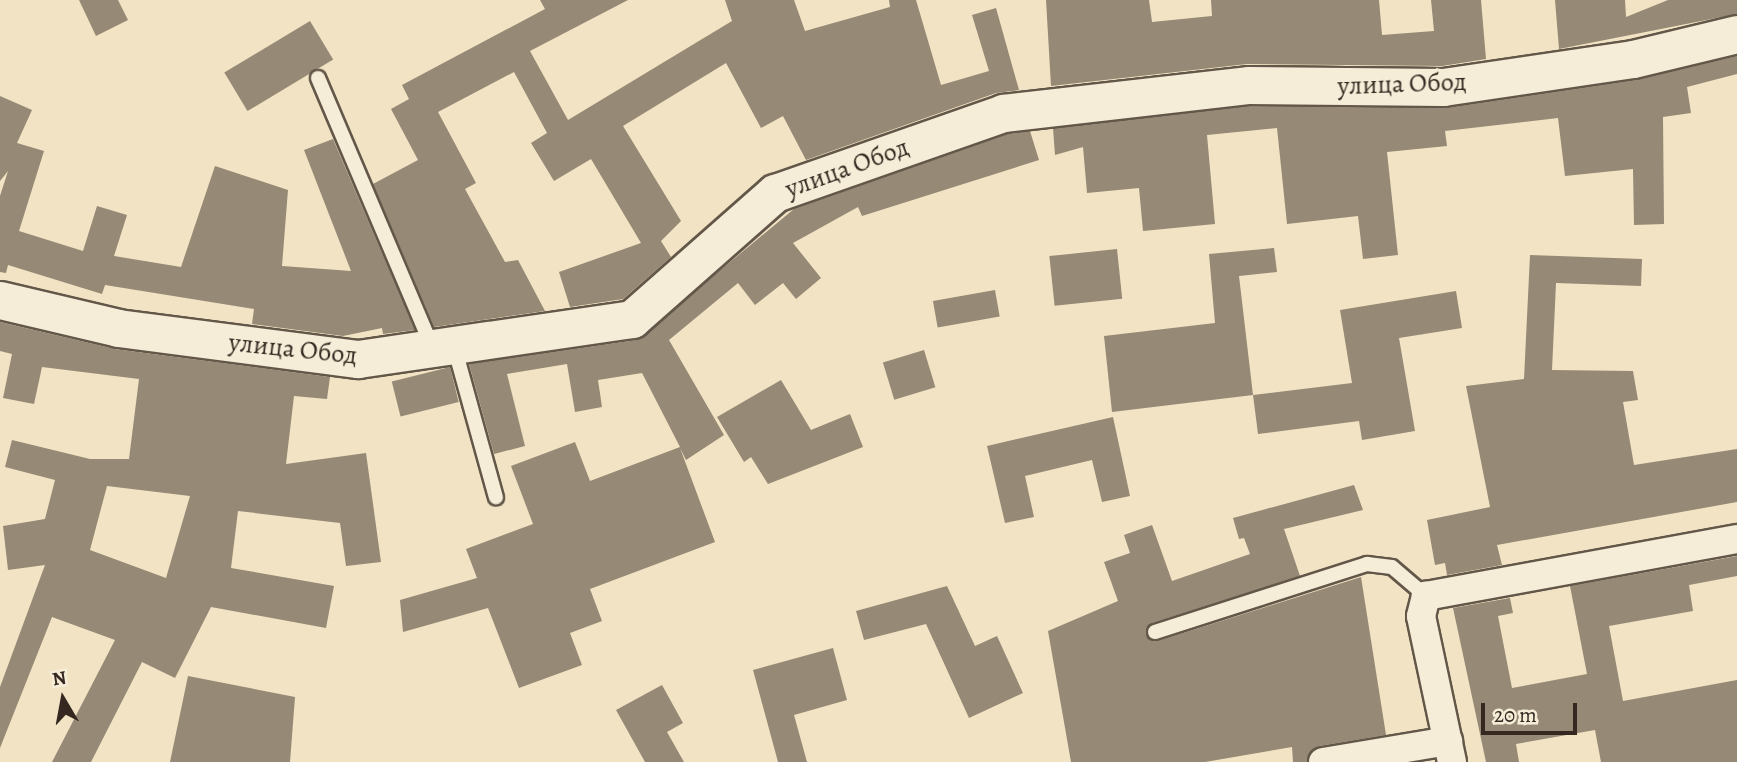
<!DOCTYPE html>
<meta charset="utf-8">
<style>
body{margin:0}
#map{position:relative;width:1737px;height:762px;overflow:hidden;background:#f1e3c3;font-family:Alegreya,serif}
div>[style]{position:absolute}
.building>*{inset:0;background:#968975;transform-origin:0 0}
.roads{filter:drop-shadow(2px 0 #635749) drop-shadow(-2px 0 #635749) drop-shadow(0 2px #635749) drop-shadow(0 -2px #635749)}
.service>*{height:14px;margin:-7px;padding:0 7px;transform-origin:7px;border-radius:7px;background:#f6edd8}
.minor>*{height:28px;margin:-14px;padding:0 14px;transform-origin:14px;border-radius:14px;background:#f6edd8}
.tertiary>*{height:37px;margin:-18.5px;padding:0 18.5px;transform-origin:18.5px;border-radius:18.5px;background:#f6edd8}
span{translate:-50% -50%;white-space:nowrap;text-align:center;line-height:1.15;-webkit-text-stroke:6px #f6edd8;paint-order:stroke}
.street-label{font-size:26px;color:#342820}
.north{position:absolute;left:28px;top:664px;width:70px;height:70px;-webkit-text-stroke:5px #f6edd8;paint-order:stroke;rotate:350deg;font-size:19px;font-weight:700;line-height:28px;text-align:center;color:#342820}
.north::after{content:'';display:block;margin:auto;width:24px;height:32px;background:#342820;clip-path:polygon(50% 0,100% 100%,50% 72%,0 100%)}
.scale{position:absolute;left:1481px;top:703px;width:96px;height:32px;box-sizing:border-box;border:4px solid #342820;border-top:0;padding-left:9px;font-size:21px;line-height:24px;white-space:nowrap;color:#342820;-webkit-text-stroke:5px #f6edd8;paint-order:stroke}
</style>
<div id="map">
<div class="building">
<i style="clip-path:polygon(79px 0,118px 0,128px 20px,96px 36px)"></i>
<i style="clip-path:polygon(540px 0,628px 0,530px 51px,568px 120px,732px 21px,725px 0,794px 0,805px 31px,890px 7px,889px 0,916px 0,941px 85px,989px 71px,972px 15px,996px 8px,1019px 90px,996px 93px,806px 160px,783px 116px,761px 128px,726px 63px,623px 126px,681px 221px,661px 241px,671px 257px,623px 299px,570px 307px,559px 272px,641px 243px,591px 159px,554px 181px,531px 143px,547px 133px,514px 72px,438px 112px,476px 183px,465px 189px,505px 262px,518px 260px,545px 311px,434px 327px,373px 184px,418px 160px,391px 109px,409px 99px,402px 85px,545px 9px)"></i>
<i style="clip-path:polygon(1046px 0,1149px 0,1152px 22px,1212px 16px,1211px 0,1379px 0,1382px 35px,1434px 31px,1431px 0,1481px 0,1486px 59px,1442px 66px,1247px 64px,1051px 86px)"></i>
<i style="clip-path:polygon(1555px 0,1625px 0,1626px 17px,1668px 0,1737px 0,1737px 14px,1559px 49px)"></i>
<i style="left:310px;top:21px;width:45px;height:100px;rotate:59deg"></i>
<i style="clip-path:polygon(1737px 56px,1737px 74px,1687px 87px,1691px 113px,1663px 117px,1664px 224px,1634px 225px,1633px 169px,1565px 176px,1558px 118px,1445px 131px,1447px 146px,1387px 152px,1398px 255px,1363px 259px,1358px 216px,1287px 224px,1277px 128px,1207px 135px,1215px 224px,1143px 231px,1139px 188px,1087px 193px,1083px 147px,1055px 155px,1053px 128px,1250px 106px,1446px 108px,1636px 80px)"></i>
<i style="clip-path:polygon(0 96px,32px 110px,17px 143px,44px 151px,19px 231px,83px 251px,97px 206px,127px 215px,114px 256px,181px 267px,215px 166px,288px 190px,282px 266px,351px 271px,304px 150px,333px 139px,415px 330px,383px 334px,382px 328px,343px 336px,252px 324px,254px 309px,105px 285px,102px 294px,8px 265px,6px 273px,0 272px,0 196px,8px 171px,0 181px)"></i>
<i style="clip-path:polygon(1030px 131px,1039px 160px,862px 216px,858px 207px,793px 243px,821px 278px,796px 299px,783px 283px,755px 305px,738px 283px,669px 340px,724px 435px,686px 460px,680px 448px,715px 542px,590px 589px,602px 621px,570px 633px,582px 665px,519px 688px,488px 608px,403px 632px,400px 600px,477px 578px,466px 549px,533px 524px,511px 466px,575px 442px,590px 481px,680px 447px,642px 373px,598px 380px,602px 407px,575px 412px,567px 364px,507px 374px,525px 446px,494px 454px,469px 364px,636px 340px,794px 209px,1008px 134px)"></i>
<i style="clip-path:polygon(1274px 248px,1277px 272px,1239px 276px,1253px 395px,1352px 383px,1340px 310px,1456px 291px,1462px 328px,1399px 338px,1415px 431px,1362px 440px,1359px 421px,1258px 434px,1253px 395px,1112px 412px,1104px 336px,1215px 323px,1209px 254px)"></i>
<i style="left:1117px;top:249px;width:50px;height:68px;rotate:84deg"></i>
<i style="clip-path:polygon(1530px 255px,1642px 259px,1641px 286px,1556px 283px,1552px 370px,1633px 371px,1638px 400px,1623px 402px,1634px 465px,1737px 449px,1737px 502px,1497px 545px,1502px 565px,1447px 575px,1445px 563px,1435px 565px,1427px 520px,1490px 507px,1466px 386px,1524px 379px)"></i>
<i style="left:995px;top:290px;width:27px;height:63px;rotate:80deg"></i>
<i style="clip-path:polygon(evenodd,0 322px,115px 349px,330px 377px,327px 399px,294px 396px,286px 464px,366px 453px,381px 562px,346px 566px,340px 523px,238px 511px,231px 568px,334px 586px,326px 628px,211px 607px,175px 678px,142px 662px,91px 762px,52px 762px,115px 640px,52px 617px,0 748px,0 687px,45px 565px,8px 570px,3px 526px,45px 519px,55px 480px,5px 467px,12px 440px,90px 459px,129px 459px,139px 379px,42px 367px,34px 404px,3px 398px,12px 354px,0 351px,0 322px,107px 486px,190px 496px,166px 578px,90px 550px,107px 486px)"></i>
<i style="left:924px;top:350px;width:39px;height:43px;rotate:73deg"></i>
<i style="left:450px;top:367px;width:36px;height:60px;rotate:76deg"></i>
<i style="clip-path:polygon(781px 380px,811px 430px,850px 414px,863px 447px,768px 484px,751px 457px,744px 462px,717px 417px)"></i>
<i style="clip-path:polygon(1113px 417px,1130px 496px,1102px 502px,1092px 460px,1025px 476px,1034px 517px,1005px 523px,987px 446px)"></i>
<i style="clip-path:polygon(1354px 485px,1363px 510px,1284px 529px,1300px 576px,1152px 623px,1146px 634px,1158px 641px,1361px 577px,1386px 735px,1320px 746px,1312px 750px,1307px 762px,1293px 762px,1292px 747px,1205px 762px,1071px 762px,1048px 631px,1118px 601px,1104px 562px,1130px 553px,1124px 535px,1152px 525px,1172px 581px,1250px 554px,1244px 538px,1239px 539px,1233px 518px)"></i>
<i style="clip-path:polygon(1737px 556px,1737px 576px,1689px 585px,1693px 611px,1609px 626px,1623px 701px,1737px 680px,1737px 762px,1601px 762px,1595px 730px,1516px 744px,1519px 762px,1486px 762px,1453px 608px,1510px 598px,1513px 613px,1498px 616px,1512px 688px,1587px 674px,1570px 586px)"></i>
<i style="clip-path:polygon(947px 586px,975px 646px,997px 636px,1023px 693px,969px 718px,926px 624px,864px 640px,856px 611px)"></i>
<i style="clip-path:polygon(833px 648px,847px 700px,794px 715px,807px 762px,778px 762px,753px 670px)"></i>
<i style="clip-path:polygon(188px 676px,295px 697px,290px 762px,170px 762px)"></i>
<i style="clip-path:polygon(662px 685px,683px 723px,667px 732px,684px 762px,645px 762px,616px 710px)"></i>
</div>
<div class="roads">
<div class="service">
<i style="left:318px;top:78px;width:291px;rotate:67deg"></i>
<i style="left:454px;top:346px;width:157px;rotate:74.5deg"></i>
<i style="left:1155px;top:632px;width:223px;rotate:-17.8deg"></i>
<i style="left:1367px;top:564px;width:25px;rotate:7deg"></i>
<i style="left:1392px;top:567px;width:45px;rotate:40.5deg"></i>
</div>
<div class="minor">
<i style="left:1323px;top:762px;width:127px;rotate:-9.5deg"></i>
<i style="left:1452px;top:762px;width:149px;rotate:-102deg"></i>
<i style="left:1421px;top:616px;width:21px;rotate:-76deg"></i>
<i style="left:1426px;top:596px;width:316px;rotate:-10.4deg"></i>
</div>
<div class="tertiary">
<i style="left:0;top:300px;width:121px;rotate:13.3deg"></i>
<i style="left:118px;top:328px;width:242px;rotate:7.4deg"></i>
<i style="left:358px;top:359px;width:277px;rotate:-8.3deg"></i>
<i style="left:632px;top:319px;width:191px;rotate:-41.4deg"></i>
<i style="left:775px;top:193px;width:242px;rotate:-19.3deg"></i>
<i style="left:1003px;top:113px;width:248px;rotate:-6.5deg"></i>
<i style="left:1249px;top:85px;width:194px;rotate:0.6deg"></i>
<i style="left:1443px;top:87px;width:192px;rotate:-8.4deg"></i>
<i style="left:1633px;top:59px;width:107px;rotate:-13.5deg"></i>
</div>
</div>
<div class="street-label">
<span style="left:1402px;top:84px;rotate:-2deg">улица Обод</span>
<span style="left:847px;top:168px;rotate:-20deg">улица Обод</span>
<span style="left:293px;top:349px;rotate:6deg">улица Обод</span>
</div>
<div class="north">N</div>
<div class="scale">20 m</div>
</div>
